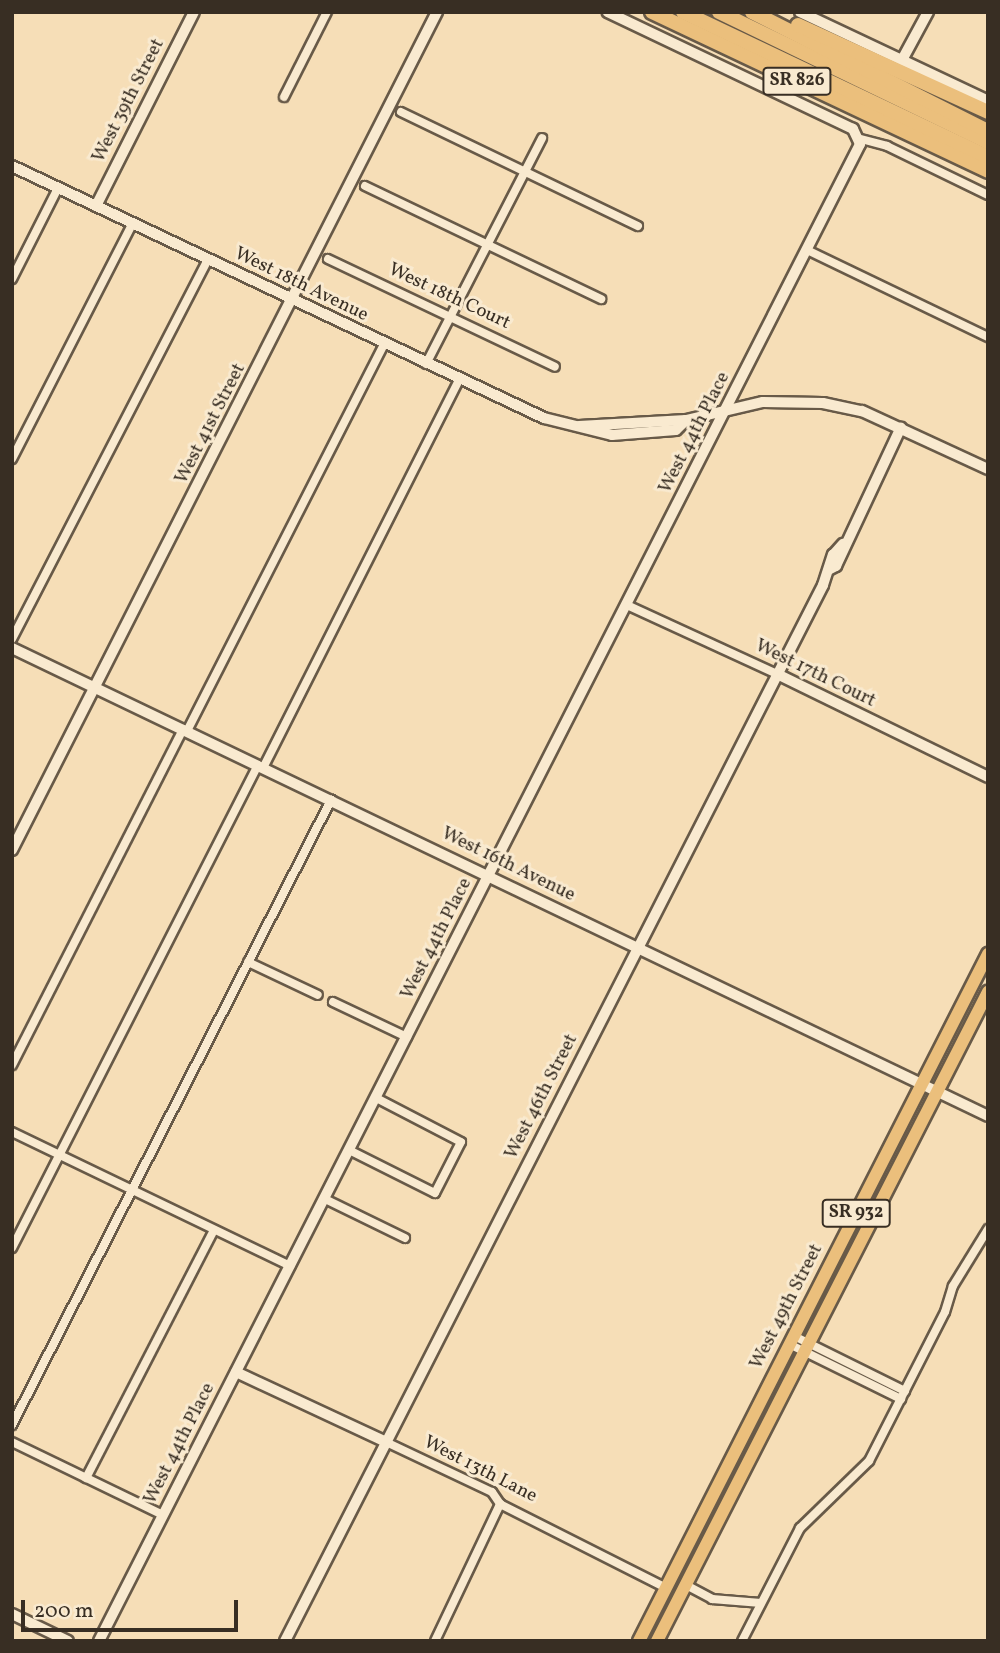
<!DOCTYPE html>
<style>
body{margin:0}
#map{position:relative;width:1000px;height:1653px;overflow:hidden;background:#f6deb7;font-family:Vollkorn,serif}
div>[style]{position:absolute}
.roads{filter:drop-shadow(2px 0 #685a48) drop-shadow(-2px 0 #685a48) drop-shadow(0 2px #685a48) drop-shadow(0 -2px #685a48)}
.minor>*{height:8px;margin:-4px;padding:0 4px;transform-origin:4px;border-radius:4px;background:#f9ead0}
.tertiary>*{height:10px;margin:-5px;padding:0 5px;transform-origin:5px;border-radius:5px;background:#f9ead0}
.secondary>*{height:10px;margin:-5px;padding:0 5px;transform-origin:5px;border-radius:5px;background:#f9ead0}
.primary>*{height:12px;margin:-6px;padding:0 6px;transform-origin:6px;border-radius:6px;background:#ebbf7c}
.motorway>*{height:14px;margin:-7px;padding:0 7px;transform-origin:7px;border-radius:7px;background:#ebbf7c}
span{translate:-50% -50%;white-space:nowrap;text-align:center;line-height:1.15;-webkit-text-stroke:6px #f9ead0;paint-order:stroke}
.shield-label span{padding:2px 5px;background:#f9ead0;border:2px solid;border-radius:5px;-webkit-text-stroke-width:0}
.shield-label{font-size:18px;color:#382e23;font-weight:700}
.street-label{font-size:19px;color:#382e23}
.frame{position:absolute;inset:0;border:14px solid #382e23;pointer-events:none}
.scale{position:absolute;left:21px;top:1600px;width:217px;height:32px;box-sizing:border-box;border:4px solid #382e23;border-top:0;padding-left:9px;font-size:21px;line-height:24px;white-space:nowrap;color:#382e23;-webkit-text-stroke:5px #f9ead0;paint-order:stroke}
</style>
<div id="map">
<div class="roads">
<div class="minor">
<i style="left:284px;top:97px;width:95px;rotate:-63.2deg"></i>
<i style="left:401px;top:112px;width:263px;rotate:25.7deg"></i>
<i style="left:861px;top:139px;width:27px;rotate:15deg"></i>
<i style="left:887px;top:146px;width:112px;rotate:25.9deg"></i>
<i style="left:365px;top:186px;width:262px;rotate:25.6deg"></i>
<i style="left:807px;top:250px;width:201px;rotate:25.7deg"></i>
<i style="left:328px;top:259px;width:251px;rotate:25.4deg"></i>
<i style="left:12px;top:279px;width:102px;rotate:-63.2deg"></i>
<i style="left:426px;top:364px;width:254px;rotate:-62.8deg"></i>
<i style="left:12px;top:459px;width:264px;rotate:-62.9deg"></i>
<i style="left:627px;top:605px;width:165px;rotate:24.7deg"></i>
<i style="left:12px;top:639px;width:427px;rotate:-62.7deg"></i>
<i style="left:187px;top:731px;width:434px;rotate:-63deg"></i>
<i style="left:263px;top:768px;width:435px;rotate:-63.2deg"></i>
<i style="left:248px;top:962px;width:77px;rotate:25.2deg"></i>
<i style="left:333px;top:1002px;width:82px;rotate:25.3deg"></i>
<i style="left:12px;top:1065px;width:377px;rotate:-63deg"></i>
<i style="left:12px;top:1132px;width:309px;rotate:25.7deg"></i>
<i style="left:349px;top:1150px;width:96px;rotate:26.6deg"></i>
<i style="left:435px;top:1193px;width:57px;rotate:-63deg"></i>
<i style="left:461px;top:1142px;width:96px;rotate:-152.6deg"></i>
<i style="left:325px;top:1199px;width:89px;rotate:26deg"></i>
<i style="left:12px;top:1248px;width:542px;rotate:-63.01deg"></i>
<i style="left:794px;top:1336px;width:124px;rotate:26.4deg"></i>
<i style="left:789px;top:1344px;width:125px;rotate:26.2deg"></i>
<i style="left:12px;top:1425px;width:702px;rotate:-62.96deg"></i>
<i style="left:12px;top:1442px;width:168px;rotate:25.8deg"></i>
<i style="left:386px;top:1442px;width:117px;rotate:25.3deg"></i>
<i style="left:492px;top:1492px;width:14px;rotate:56deg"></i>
<i style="left:500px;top:1504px;width:186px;rotate:26.8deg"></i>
<i style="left:86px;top:1478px;width:279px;rotate:-62.7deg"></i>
<i style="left:686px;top:1585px;width:30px;rotate:28deg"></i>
<i style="left:712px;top:1599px;width:49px;rotate:4.7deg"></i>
<i style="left:435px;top:1641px;width:152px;rotate:-64.6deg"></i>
<i style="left:742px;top:1641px;width:127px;rotate:-62.8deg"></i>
<i style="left:800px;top:1528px;width:96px;rotate:-44.2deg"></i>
<i style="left:869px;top:1461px;width:167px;rotate:-63deg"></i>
<i style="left:945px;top:1312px;width:27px;rotate:-73deg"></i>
<i style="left:953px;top:1286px;width:67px;rotate:-58.4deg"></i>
</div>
<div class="tertiary">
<i style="left:800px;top:12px;width:208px;rotate:25.3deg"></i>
<i style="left:902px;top:60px;width:55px;rotate:-61.6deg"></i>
<i style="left:12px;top:166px;width:589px;rotate:25.35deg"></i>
<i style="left:544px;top:418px;width:70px;rotate:14deg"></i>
<i style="left:612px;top:435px;width:64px;rotate:-4.5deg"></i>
<i style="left:676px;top:430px;width:14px;rotate:-45deg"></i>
<i style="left:96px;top:206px;width:217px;rotate:-63.2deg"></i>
<i style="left:579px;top:426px;width:107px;rotate:-3.2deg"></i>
<i style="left:686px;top:420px;width:79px;rotate:-13.2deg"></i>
<i style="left:763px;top:402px;width:60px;rotate:1deg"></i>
<i style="left:823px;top:403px;width:40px;rotate:12deg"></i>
<i style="left:862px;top:411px;width:139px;rotate:24.7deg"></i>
<i style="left:830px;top:569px;width:7px;rotate:-27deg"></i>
<i style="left:836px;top:566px;width:153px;rotate:-64.9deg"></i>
<i style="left:777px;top:674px;width:235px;rotate:26deg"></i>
<i style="left:12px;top:850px;width:940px;rotate:-63.11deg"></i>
<i style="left:236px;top:1372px;width:166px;rotate:25deg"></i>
<i style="left:99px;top:1641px;width:1679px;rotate:-63.05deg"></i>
<i style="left:860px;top:144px;width:17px;rotate:-115deg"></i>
<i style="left:853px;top:129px;width:272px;rotate:-154.5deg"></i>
<i style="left:285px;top:1641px;width:1185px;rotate:-63deg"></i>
<i style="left:823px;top:585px;width:32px;rotate:-72deg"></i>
<i style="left:833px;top:555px;width:15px;rotate:-48deg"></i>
</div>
<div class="secondary">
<i style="left:12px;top:648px;width:1082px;rotate:25.62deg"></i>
<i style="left:12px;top:1614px;width:62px;rotate:25.7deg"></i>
</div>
<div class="primary">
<i style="left:639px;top:1641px;width:771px;rotate:-63.07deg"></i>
<i style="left:657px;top:1641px;width:729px;rotate:-62.98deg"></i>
</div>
<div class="motorway">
<i style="left:652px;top:12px;width:372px;rotate:25.3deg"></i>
<i style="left:683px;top:12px;width:338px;rotate:25.4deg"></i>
<i style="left:719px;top:12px;width:299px;rotate:25.8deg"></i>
<i style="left:752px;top:12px;width:264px;rotate:26.8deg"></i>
<i style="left:798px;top:25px;width:209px;rotate:24.6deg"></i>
</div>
</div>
<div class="shield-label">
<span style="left:797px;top:81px">SR 826</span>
<span style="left:856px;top:1213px">SR 932</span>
</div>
<div class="street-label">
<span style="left:129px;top:101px;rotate:-63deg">West 39th Street</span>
<span style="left:301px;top:285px;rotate:26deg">West 18th Avenue</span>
<span style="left:449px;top:297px;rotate:25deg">West 18th Court</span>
<span style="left:211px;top:424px;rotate:-63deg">West 41st Street</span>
<span style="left:695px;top:433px;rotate:-63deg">West 44th Place</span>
<span style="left:815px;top:674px;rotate:26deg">West 17th Court</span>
<span style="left:508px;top:865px;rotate:26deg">West 16th Avenue</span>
<span style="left:437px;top:939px;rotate:-63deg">West 44th Place</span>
<span style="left:542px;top:1097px;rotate:-63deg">West 46th Street</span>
<span style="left:787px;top:1307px;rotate:-63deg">West 49th Street</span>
<span style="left:180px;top:1444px;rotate:-63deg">West 44th Place</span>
<span style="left:480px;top:1470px;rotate:27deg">West 13th Lane</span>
</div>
<div class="frame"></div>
<div class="scale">200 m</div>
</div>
